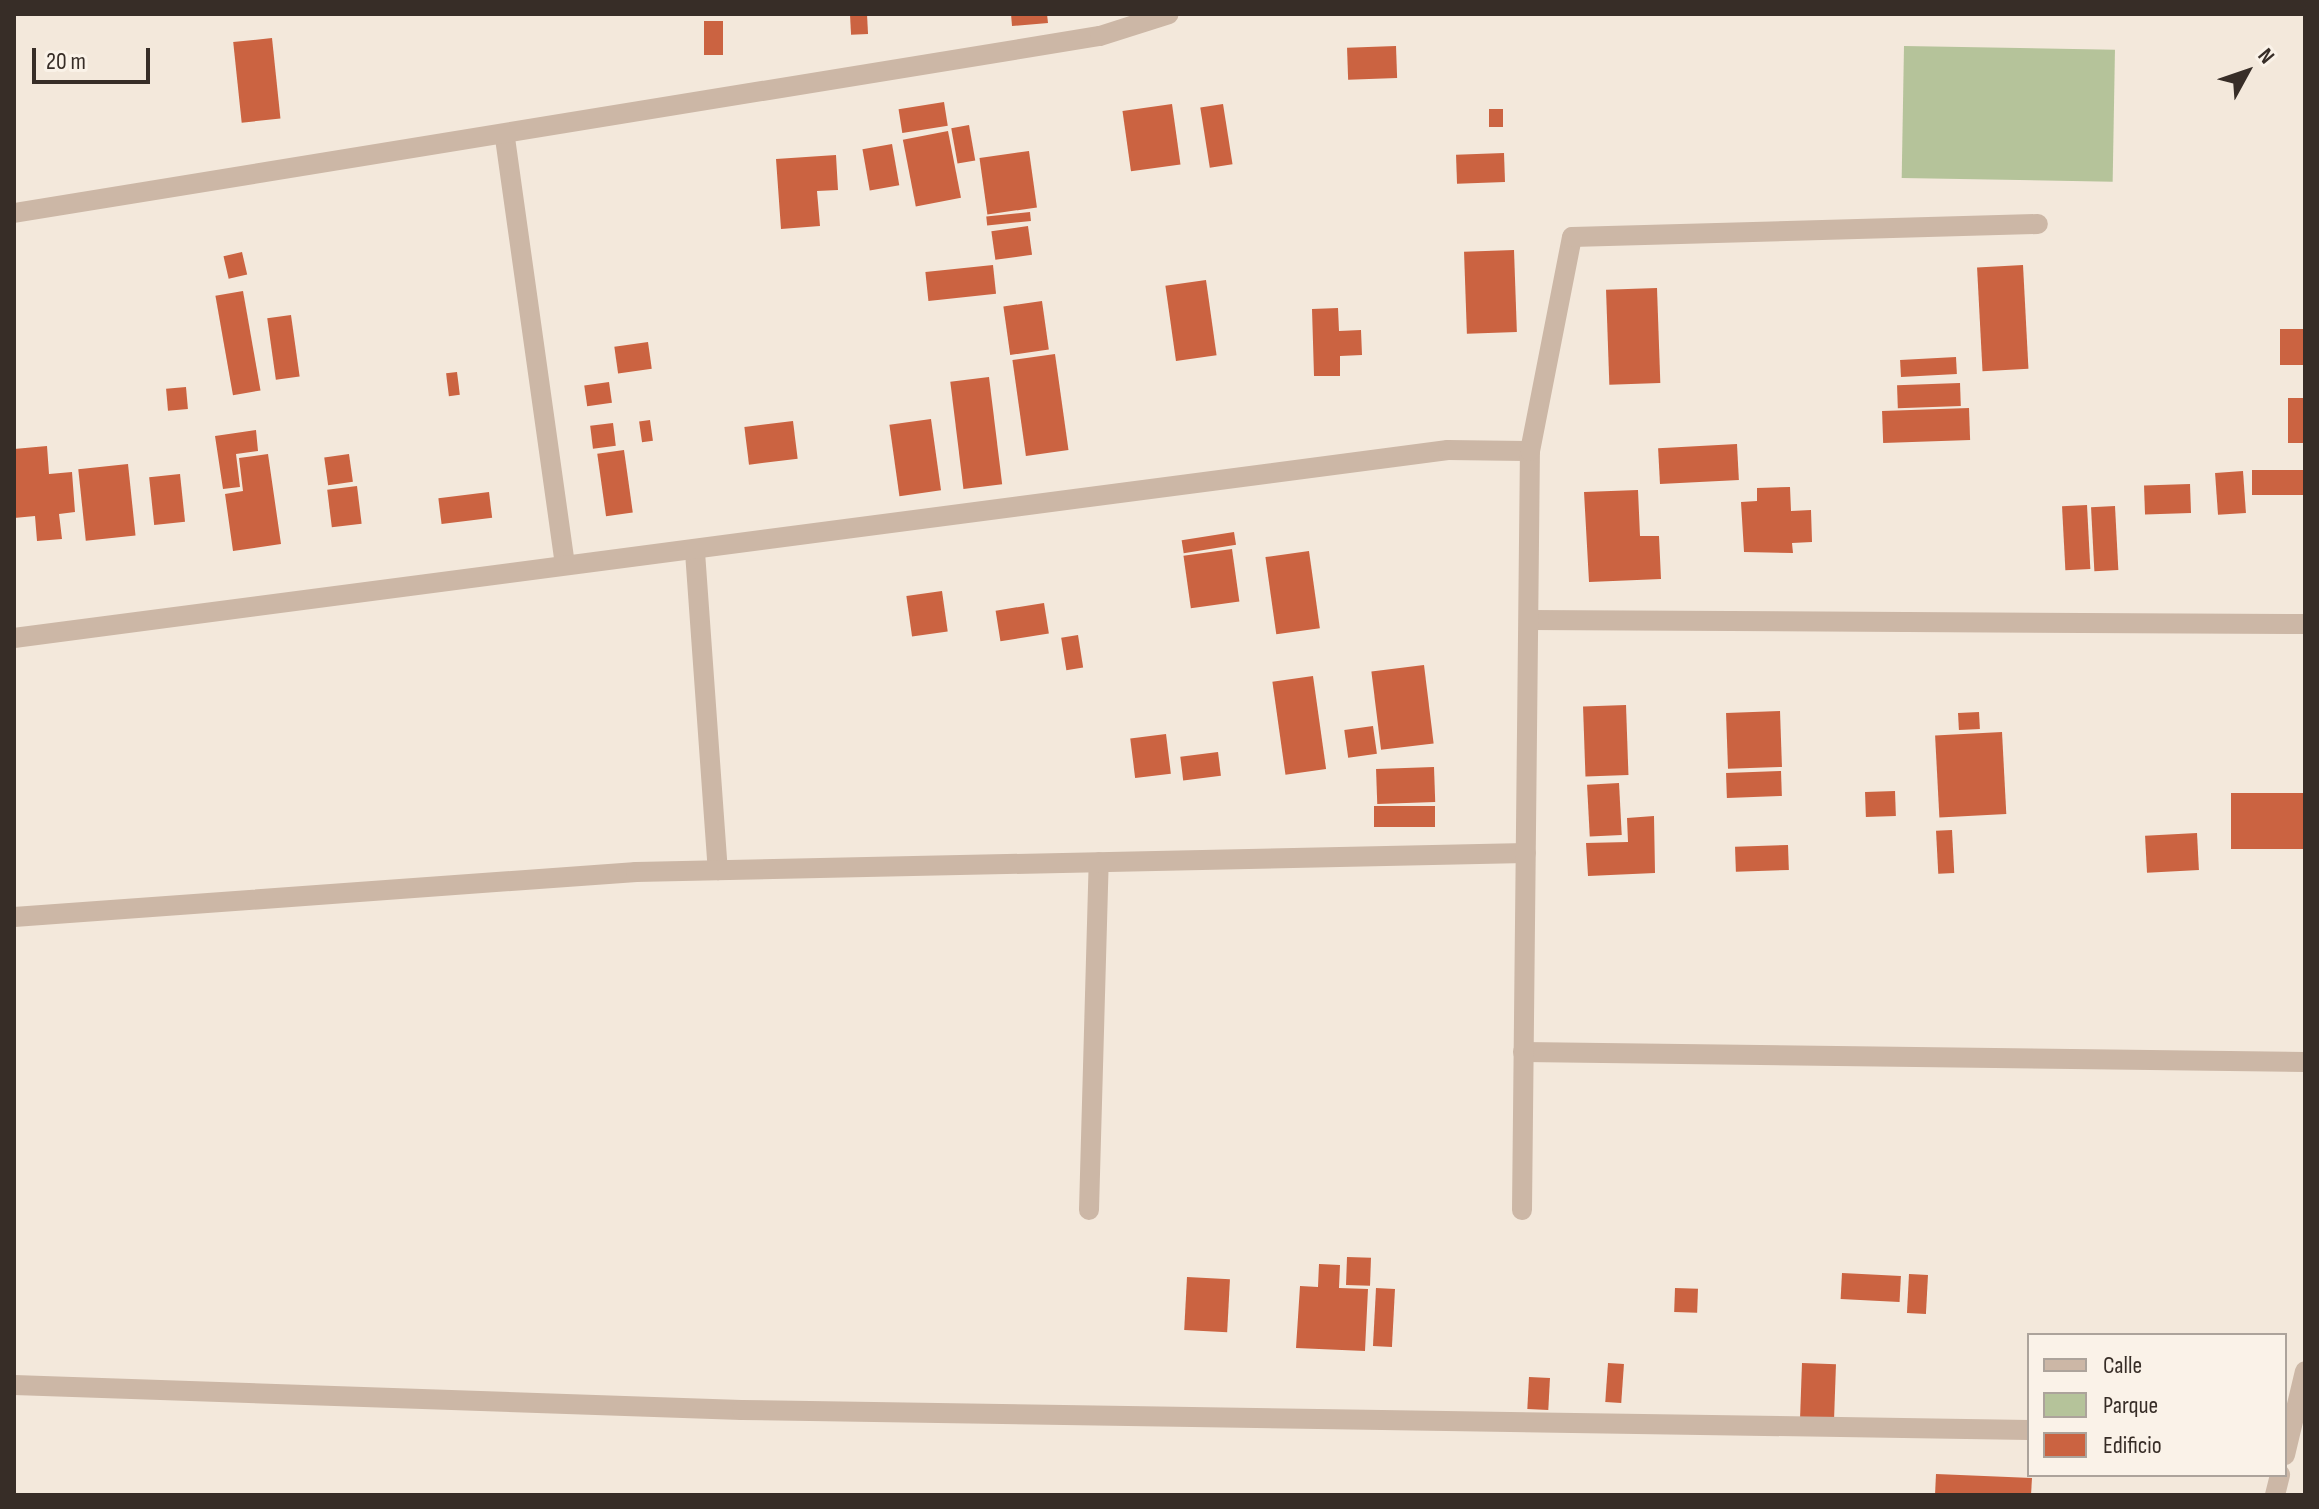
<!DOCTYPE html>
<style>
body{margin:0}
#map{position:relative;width:2319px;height:1509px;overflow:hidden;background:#f3e8db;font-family:"Sofia Sans Condensed",sans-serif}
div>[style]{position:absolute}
.green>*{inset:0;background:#b5c39a;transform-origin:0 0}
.building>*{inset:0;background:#cb6341;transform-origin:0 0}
.service>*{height:20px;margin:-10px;padding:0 10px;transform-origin:10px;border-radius:10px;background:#ccb7a6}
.minor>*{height:20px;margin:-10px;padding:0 10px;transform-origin:10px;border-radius:10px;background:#ccb7a6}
.tertiary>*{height:20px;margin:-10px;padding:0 10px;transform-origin:10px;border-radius:10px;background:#ccb7a6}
span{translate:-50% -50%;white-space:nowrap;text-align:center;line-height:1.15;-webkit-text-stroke:7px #faf2e8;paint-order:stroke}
.frame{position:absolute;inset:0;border:16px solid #372d27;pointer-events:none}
.legend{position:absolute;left:2027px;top:1333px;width:260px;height:144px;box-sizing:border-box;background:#faf2e8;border:2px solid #aca39b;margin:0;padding:10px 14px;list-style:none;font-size:24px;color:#372d27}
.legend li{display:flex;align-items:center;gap:16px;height:40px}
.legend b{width:40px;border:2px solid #aca39b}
.north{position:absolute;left:2207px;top:32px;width:80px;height:80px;-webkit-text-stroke:6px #faf2e8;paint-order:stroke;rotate:50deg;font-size:22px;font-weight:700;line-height:32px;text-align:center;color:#372d27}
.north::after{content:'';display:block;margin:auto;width:28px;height:36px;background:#372d27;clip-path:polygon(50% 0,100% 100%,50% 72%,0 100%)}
.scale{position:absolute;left:32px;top:48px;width:118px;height:36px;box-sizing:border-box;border:4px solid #372d27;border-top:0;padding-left:10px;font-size:24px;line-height:28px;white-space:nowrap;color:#372d27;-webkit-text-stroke:6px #faf2e8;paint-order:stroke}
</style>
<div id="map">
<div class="green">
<i style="left:1904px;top:46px;width:211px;height:132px;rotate:1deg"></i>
</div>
<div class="building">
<i style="left:867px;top:14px;width:20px;height:17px;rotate:87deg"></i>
<i style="clip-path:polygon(1011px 14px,1047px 14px,1048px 23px,1012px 26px)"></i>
<i style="left:704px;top:21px;width:19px;height:34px"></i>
<i style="left:272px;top:38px;width:81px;height:39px;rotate:84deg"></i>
<i style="left:1396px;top:46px;width:32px;height:49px;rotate:88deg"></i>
<i style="left:944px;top:102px;width:24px;height:46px;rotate:81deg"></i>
<i style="left:1172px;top:104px;width:61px;height:50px;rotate:82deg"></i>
<i style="left:1223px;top:104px;width:61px;height:23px;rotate:81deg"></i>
<i style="left:1489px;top:109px;width:14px;height:18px"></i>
<i style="left:969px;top:125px;width:36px;height:18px;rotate:80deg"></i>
<i style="left:948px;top:131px;width:68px;height:46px;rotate:79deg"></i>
<i style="left:892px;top:144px;width:42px;height:30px;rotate:80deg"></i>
<i style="left:1029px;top:151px;width:57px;height:50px;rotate:82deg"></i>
<i style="left:1504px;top:153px;width:29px;height:48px;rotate:88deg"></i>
<i style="clip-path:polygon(836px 155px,838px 190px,817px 191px,820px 226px,781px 229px,776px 159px)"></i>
<i style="left:1030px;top:212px;width:9px;height:44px;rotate:84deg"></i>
<i style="left:1028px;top:226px;width:29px;height:37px;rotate:82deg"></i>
<i style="left:1514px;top:250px;width:82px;height:50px;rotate:88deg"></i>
<i style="left:242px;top:252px;width:23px;height:19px;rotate:77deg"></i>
<i style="left:993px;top:265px;width:29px;height:68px;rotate:84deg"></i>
<i style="left:2023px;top:265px;width:104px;height:46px;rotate:87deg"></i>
<i style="left:1206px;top:280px;width:76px;height:41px;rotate:82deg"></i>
<i style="left:1657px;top:288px;width:95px;height:51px;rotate:88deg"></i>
<i style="left:243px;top:291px;width:101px;height:28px;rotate:80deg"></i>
<i style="left:1042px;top:301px;width:49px;height:39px;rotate:82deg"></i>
<i style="clip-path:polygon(1338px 308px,1339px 331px,1361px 330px,1362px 355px,1340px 356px,1340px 376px,1314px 376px,1312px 309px)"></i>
<i style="left:291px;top:315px;width:62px;height:24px;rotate:82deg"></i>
<i style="left:2305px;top:329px;width:36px;height:25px;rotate:90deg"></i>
<i style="left:648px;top:342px;width:27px;height:34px;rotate:82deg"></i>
<i style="left:1055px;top:354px;width:97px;height:43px;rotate:82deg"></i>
<i style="left:1956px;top:357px;width:17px;height:56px;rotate:87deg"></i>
<i style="left:457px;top:372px;width:23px;height:11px;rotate:83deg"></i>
<i style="left:989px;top:377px;width:108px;height:39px;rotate:83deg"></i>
<i style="left:609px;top:382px;width:21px;height:25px;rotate:82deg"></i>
<i style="left:1960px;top:383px;width:23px;height:63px;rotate:88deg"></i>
<i style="left:186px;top:387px;width:22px;height:20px;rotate:85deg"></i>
<i style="left:2288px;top:398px;width:17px;height:45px"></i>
<i style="left:1969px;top:408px;width:32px;height:87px;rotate:88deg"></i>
<i style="left:931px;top:419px;width:72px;height:42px;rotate:82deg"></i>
<i style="left:650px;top:420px;width:21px;height:11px;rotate:82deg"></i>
<i style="left:793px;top:421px;width:38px;height:49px;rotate:83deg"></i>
<i style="left:613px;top:423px;width:23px;height:23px;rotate:83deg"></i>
<i style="clip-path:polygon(256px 430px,258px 451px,236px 454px,240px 487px,223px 489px,215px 436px)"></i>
<i style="left:1737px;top:444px;width:36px;height:79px;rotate:87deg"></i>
<i style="clip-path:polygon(47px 446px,49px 474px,72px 472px,75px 512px,59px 514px,62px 539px,37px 541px,35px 516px,14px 518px,14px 449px)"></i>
<i style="left:624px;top:450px;width:63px;height:27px;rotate:82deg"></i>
<i style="clip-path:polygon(268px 454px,281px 544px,233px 551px,225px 494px,243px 491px,239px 458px)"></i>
<i style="left:349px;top:454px;width:28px;height:25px;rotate:82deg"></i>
<i style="left:128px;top:464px;width:72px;height:50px;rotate:84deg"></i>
<i style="left:2305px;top:470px;width:25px;height:53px;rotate:90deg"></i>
<i style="left:2243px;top:471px;width:42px;height:28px;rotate:86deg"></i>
<i style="left:180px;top:474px;width:48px;height:31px;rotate:84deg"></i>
<i style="left:2190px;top:484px;width:29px;height:46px;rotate:88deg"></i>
<i style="left:357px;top:486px;width:38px;height:30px;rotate:83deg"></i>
<i style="clip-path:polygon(1790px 487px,1791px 511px,1811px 510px,1812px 542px,1792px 543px,1793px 553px,1744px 552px,1741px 502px,1757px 501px,1757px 488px)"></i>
<i style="clip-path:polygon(1638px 490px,1640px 536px,1659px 536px,1661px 579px,1589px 582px,1584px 492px)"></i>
<i style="left:489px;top:492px;width:26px;height:51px;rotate:83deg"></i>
<i style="left:2087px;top:505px;width:64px;height:25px;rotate:87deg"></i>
<i style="left:2115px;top:506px;width:64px;height:24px;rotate:87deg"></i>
<i style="left:1234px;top:532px;width:13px;height:53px;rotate:81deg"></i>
<i style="left:1232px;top:549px;width:53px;height:49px;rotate:82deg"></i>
<i style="left:1309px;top:551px;width:78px;height:44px;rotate:82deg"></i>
<i style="left:942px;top:591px;width:41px;height:36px;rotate:82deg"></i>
<i style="left:1044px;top:603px;width:31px;height:49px;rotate:81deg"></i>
<i style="left:1078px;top:635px;width:33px;height:17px;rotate:81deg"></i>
<i style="left:1424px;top:665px;width:79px;height:53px;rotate:83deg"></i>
<i style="left:1313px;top:676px;width:94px;height:41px;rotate:82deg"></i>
<i style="left:1626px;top:705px;width:70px;height:43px;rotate:88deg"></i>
<i style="left:1780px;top:711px;width:56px;height:54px;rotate:88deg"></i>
<i style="left:1979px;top:712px;width:17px;height:21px;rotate:87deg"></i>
<i style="left:1373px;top:726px;width:28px;height:29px;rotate:82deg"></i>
<i style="left:2002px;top:732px;width:82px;height:67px;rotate:87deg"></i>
<i style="left:1166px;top:734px;width:40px;height:36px;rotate:83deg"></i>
<i style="left:1218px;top:752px;width:24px;height:38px;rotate:83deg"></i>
<i style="left:1434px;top:767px;width:35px;height:58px;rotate:88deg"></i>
<i style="left:1781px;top:771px;width:25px;height:55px;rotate:88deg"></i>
<i style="left:1619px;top:783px;width:52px;height:32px;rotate:87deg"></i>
<i style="left:1895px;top:791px;width:25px;height:30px;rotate:88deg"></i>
<i style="left:2305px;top:793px;width:56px;height:74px;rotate:90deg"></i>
<i style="left:1435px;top:806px;width:21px;height:61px;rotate:90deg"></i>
<i style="clip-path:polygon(1654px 816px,1655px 873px,1588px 876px,1586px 843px,1628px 842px,1627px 818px)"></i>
<i style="left:1952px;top:830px;width:43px;height:16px;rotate:87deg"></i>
<i style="left:2197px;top:833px;width:37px;height:52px;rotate:87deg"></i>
<i style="left:1788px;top:845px;width:25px;height:53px;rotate:88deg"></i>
<i style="left:1347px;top:1257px;width:24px;height:28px;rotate:2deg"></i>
<i style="clip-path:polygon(1319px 1264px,1340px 1265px,1339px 1288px,1368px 1289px,1365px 1351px,1296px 1348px,1300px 1286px,1318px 1287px)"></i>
<i style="left:1842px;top:1273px;width:59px;height:26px;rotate:3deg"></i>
<i style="left:1909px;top:1274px;width:19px;height:39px;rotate:3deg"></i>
<i style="left:1187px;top:1277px;width:43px;height:53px;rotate:3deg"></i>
<i style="left:1376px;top:1288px;width:19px;height:58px;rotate:3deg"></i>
<i style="left:1675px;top:1288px;width:23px;height:24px;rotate:2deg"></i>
<i style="left:1608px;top:1363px;width:16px;height:39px;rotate:4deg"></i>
<i style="left:1802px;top:1363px;width:34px;height:58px;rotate:2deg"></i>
<i style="left:1529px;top:1377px;width:21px;height:32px;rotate:3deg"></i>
<i style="clip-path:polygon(1936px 1474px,2032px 1478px,2031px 1495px,1935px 1495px)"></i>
</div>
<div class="service">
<i style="left:505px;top:138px;width:430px;rotate:82deg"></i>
<i style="left:1089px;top:1210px;width:348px;rotate:-88.4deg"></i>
</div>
<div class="minor">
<i style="left:14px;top:213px;width:1100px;rotate:-9.26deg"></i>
<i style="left:1100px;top:36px;width:72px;rotate:-17.7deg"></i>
<i style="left:695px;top:552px;width:319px;rotate:85.9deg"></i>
<i style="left:1529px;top:620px;width:776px;rotate:0.3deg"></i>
<i style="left:14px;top:638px;width:1446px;rotate:-7.47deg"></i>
<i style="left:1448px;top:450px;width:82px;rotate:0.7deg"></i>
<i style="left:14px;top:917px;width:624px;rotate:-4.14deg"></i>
<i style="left:636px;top:872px;width:890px;rotate:-1.22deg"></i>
<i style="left:1523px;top:1052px;width:782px;rotate:0.73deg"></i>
<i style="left:1522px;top:1210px;width:759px;rotate:-89.4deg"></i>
<i style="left:1530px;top:451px;width:218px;rotate:-78.9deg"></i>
<i style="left:1572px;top:237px;width:466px;rotate:-1.6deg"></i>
<i style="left:14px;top:1385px;width:728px;rotate:1.97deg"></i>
<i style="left:742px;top:1410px;width:1287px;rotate:0.89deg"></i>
</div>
<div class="tertiary">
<i style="left:2285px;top:1455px;width:86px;rotate:-76.6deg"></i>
<i style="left:2275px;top:1495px;width:21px;rotate:-76deg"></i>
</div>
<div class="frame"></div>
<ul class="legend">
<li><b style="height:10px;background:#ccb7a6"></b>Calle</li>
<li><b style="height:22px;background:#b5c39a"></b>Parque</li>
<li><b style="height:22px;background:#cb6341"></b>Edificio</li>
</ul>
<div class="north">N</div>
<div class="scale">20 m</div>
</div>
